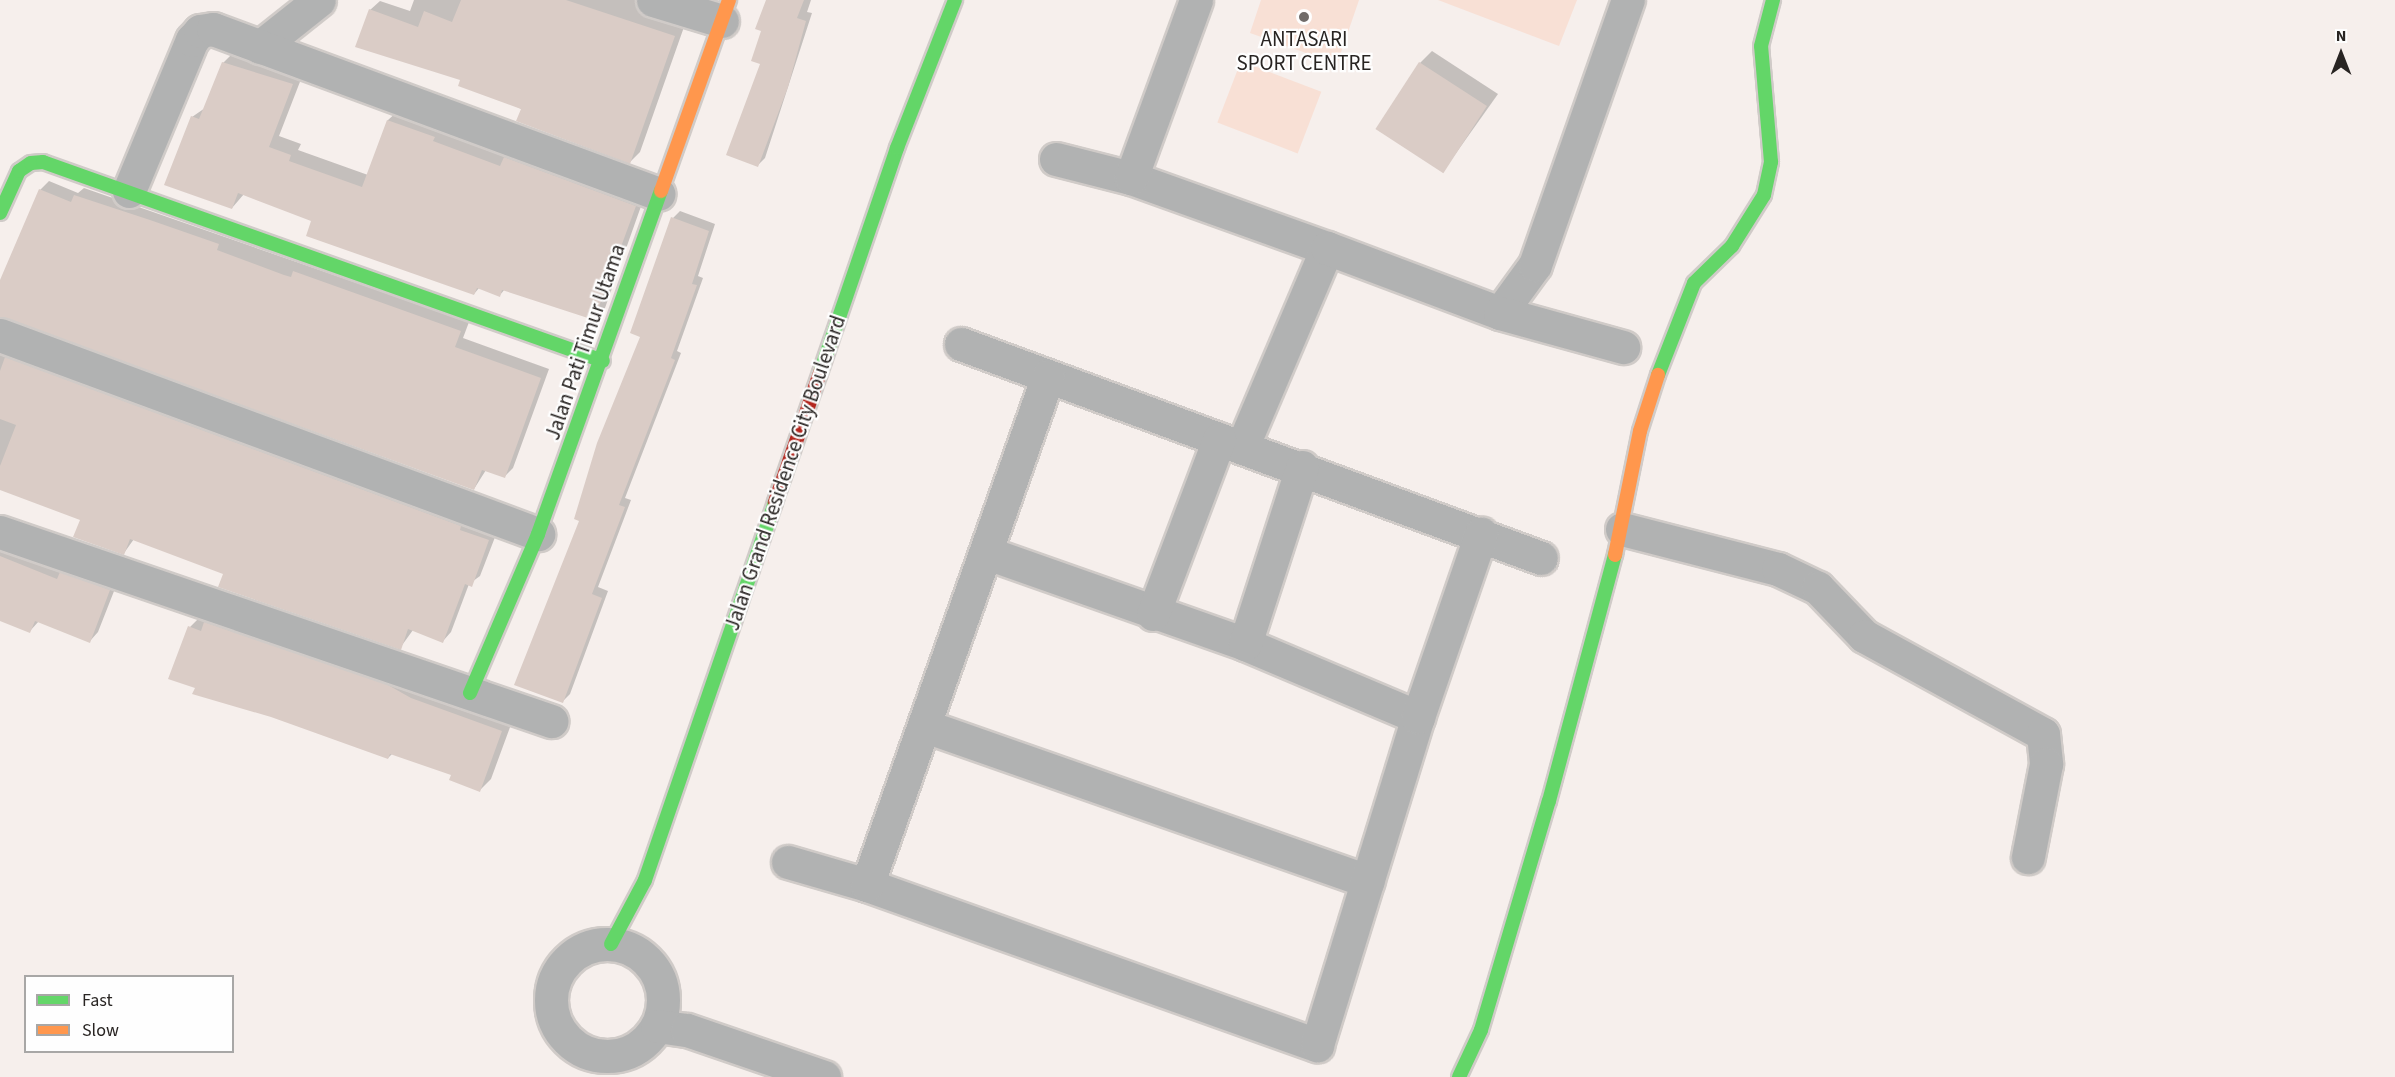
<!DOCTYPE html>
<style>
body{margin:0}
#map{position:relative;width:2395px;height:1077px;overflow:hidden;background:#f6efec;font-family:"Source Sans 3",sans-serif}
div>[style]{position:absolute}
.green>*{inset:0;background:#f8e0d5;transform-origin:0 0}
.shadow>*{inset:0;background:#0003}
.building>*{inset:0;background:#daccc6;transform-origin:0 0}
.roads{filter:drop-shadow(2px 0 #d0cbc8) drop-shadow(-2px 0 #d0cbc8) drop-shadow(0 2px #d0cbc8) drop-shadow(0 -2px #d0cbc8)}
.street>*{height:33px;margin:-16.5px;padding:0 16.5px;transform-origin:16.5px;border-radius:16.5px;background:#b1b2b2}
.street>.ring{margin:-16.5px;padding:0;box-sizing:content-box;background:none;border:33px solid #b1b2b2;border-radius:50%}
.fast>*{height:14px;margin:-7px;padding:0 7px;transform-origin:7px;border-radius:7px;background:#63d668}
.slow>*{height:14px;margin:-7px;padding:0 7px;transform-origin:7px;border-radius:7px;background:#ff974d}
.jam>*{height:14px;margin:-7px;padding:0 7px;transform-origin:7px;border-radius:7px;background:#b3261e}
.dots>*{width:16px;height:16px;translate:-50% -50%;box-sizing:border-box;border:3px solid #fefefe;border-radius:50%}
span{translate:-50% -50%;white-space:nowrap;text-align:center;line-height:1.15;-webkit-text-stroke:4.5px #fefefe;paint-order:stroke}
.poi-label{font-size:21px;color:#282422}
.street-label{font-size:21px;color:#282422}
.legend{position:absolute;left:24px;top:975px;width:210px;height:78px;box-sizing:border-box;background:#fefefe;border:2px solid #a8a7a6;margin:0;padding:8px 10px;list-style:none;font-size:18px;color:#282422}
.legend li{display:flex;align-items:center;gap:12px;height:30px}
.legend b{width:30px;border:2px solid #a8a7a6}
.north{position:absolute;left:2311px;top:24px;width:60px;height:60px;-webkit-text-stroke:4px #fefefe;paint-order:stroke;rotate:0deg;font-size:16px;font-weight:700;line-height:24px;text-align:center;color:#282422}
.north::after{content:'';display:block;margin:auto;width:21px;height:27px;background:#282422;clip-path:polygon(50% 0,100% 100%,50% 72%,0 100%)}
</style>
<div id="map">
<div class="green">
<i style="clip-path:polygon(1261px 0,1359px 0,1337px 64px,1250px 33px)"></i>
<i style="clip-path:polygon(1438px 0,1577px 0,1559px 46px)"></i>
<i style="left:1241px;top:61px;width:86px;height:66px;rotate:21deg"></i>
</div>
<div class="shadow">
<i style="clip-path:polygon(414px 0,646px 0,642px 12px,684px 27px,640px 152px,630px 162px,462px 80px,370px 10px,380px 1px,410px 11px)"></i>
<i style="clip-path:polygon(767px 0,811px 0,807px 12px,812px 13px,765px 158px,758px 165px)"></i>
<i style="clip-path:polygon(1432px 51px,1498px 94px,1444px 170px,1420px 63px)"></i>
<i style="clip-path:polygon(234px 52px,303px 74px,279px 136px,301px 144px,298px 150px,368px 175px,388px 120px,399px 110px,645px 195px,605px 308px,594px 319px,505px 289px,500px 295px,479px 288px,474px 294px,313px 220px,244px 194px,232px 208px,192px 117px,205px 108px,223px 63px)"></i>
<i style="clip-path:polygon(49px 181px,78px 193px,84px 188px,469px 322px,463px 338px,549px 369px,513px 468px,504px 477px,486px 470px,474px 489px,0 315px,0 289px,40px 190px)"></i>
<i style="clip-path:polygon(680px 211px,715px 224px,698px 276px,703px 278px,677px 351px,681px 353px,625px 498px,631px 500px,598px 587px,608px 591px,570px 694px,563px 701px,581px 520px,642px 336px,673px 218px)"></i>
<i style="clip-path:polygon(0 342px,497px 532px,480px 576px,469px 584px,451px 632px,443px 641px,413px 630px,400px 648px,224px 573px,134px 539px,124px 553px,82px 519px,0 488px)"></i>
<i style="clip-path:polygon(0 544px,118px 581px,98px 632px,90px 641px,39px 621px,30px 631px,0 620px)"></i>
<i style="clip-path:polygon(201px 616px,513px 719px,491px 779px,480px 790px,453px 774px,393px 753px,388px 758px,196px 687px,190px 627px)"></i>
</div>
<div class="building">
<i style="clip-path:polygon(461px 0,566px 0,675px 36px,630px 164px,516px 121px,521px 109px,458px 86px,460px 80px,355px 47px,369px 9px,418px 27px,424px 11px,452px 22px)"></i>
<i style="clip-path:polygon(766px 0,804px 0,797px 18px,806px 21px,788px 87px,758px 167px,726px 155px,760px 64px,751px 61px,761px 31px,755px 29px)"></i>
<i style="clip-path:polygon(222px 62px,293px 84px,269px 147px,291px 155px,289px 161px,362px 187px,387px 120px,435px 137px,433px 141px,500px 166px,504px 157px,636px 206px,594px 320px,502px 290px,500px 297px,477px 288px,474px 295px,306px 236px,311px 221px,238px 193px,232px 209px,164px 185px,191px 116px,199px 119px)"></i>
<i style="left:1419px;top:62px;width:81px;height:80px;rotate:33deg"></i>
<i style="clip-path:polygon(39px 189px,71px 202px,74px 195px,150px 220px,219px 244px,217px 250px,284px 275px,291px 277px,293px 271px,461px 331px,455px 347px,541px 378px,505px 478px,482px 470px,474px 490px,0 317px,0 280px)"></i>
<i style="clip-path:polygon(671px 217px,709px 231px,692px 284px,697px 285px,671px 358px,675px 360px,619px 505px,625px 507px,592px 594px,602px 598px,563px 703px,514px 685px,579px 521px,574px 519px,597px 443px,640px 337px,630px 333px)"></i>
<i style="clip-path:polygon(5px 357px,461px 526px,460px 530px,489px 540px,472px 587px,465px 584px,443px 643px,408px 629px,401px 650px,218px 587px,223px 574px,130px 539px,124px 555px,73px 537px,80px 520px,0 490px,0 466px,16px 425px,0 419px,0 371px)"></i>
<i style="clip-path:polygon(0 556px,57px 579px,60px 572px,110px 590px,90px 643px,35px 621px,30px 633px,0 621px)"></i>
<i style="clip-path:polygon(204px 622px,388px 685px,411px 698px,502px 731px,480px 792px,449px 780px,451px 775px,390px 754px,388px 759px,271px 717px,192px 694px,195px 688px,168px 679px,188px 626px,201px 631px)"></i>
</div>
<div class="roads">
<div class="street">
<i style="left:653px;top:0;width:72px;rotate:16.9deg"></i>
<i style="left:260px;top:47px;width:75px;rotate:-38.5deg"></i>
<i style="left:1056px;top:159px;width:77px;rotate:14.2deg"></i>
<i style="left:1131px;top:178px;width:208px;rotate:19.7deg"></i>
<i style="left:1327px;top:248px;width:216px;rotate:113.1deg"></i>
<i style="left:1131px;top:178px;width:189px;rotate:-69.9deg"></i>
<i style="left:129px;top:191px;width:164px;rotate:-67.4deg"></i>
<i style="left:192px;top:40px;width:12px;rotate:-48deg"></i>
<i style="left:200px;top:31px;width:13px;rotate:-9deg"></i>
<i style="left:213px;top:29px;width:475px;rotate:20.3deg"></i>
<i style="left:1327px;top:248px;width:185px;rotate:20.6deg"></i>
<i style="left:1500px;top:313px;width:59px;rotate:-53.9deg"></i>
<i style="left:1535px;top:265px;width:281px;rotate:-70.7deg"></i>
<i style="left:1500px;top:313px;width:128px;rotate:15.5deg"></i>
<i style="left:0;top:335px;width:574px;rotate:20.3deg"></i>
<i style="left:961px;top:344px;width:618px;rotate:20.25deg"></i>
<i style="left:1622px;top:529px;width:161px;rotate:14.4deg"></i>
<i style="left:1778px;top:569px;width:44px;rotate:25.4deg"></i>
<i style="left:1818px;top:588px;width:66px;rotate:46.2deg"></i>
<i style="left:1864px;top:636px;width:204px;rotate:28.7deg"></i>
<i style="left:2043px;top:734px;width:30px;rotate:84deg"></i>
<i style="left:2046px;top:764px;width:95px;rotate:101deg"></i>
<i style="left:0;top:532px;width:583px;rotate:18.93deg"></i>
<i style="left:987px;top:553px;width:274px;rotate:19.4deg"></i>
<i style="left:1245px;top:644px;width:188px;rotate:22.9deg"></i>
<i style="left:1153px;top:614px;width:187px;rotate:-69.3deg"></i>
<i style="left:1245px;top:644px;width:186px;rotate:-72.1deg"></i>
<i style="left:925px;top:726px;width:469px;rotate:19.3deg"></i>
<i style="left:788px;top:862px;width:82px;rotate:16.2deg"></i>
<i style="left:867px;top:885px;width:478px;rotate:19.6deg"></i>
<i style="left:1317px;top:1045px;width:343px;rotate:-72.9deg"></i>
<i style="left:1418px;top:717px;width:194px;rotate:-71deg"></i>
<i style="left:867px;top:885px;width:540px;rotate:-70.42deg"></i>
<i class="ring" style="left:551px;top:944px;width:79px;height:79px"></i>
<i style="left:657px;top:1026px;width:30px;rotate:8deg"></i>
<i style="left:687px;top:1030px;width:145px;rotate:18.9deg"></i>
</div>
<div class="fast">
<i style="left:0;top:213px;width:46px;rotate:-65.7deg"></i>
<i style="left:19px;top:171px;width:14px;rotate:-34deg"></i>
<i style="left:31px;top:163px;width:12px;rotate:-5deg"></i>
<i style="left:43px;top:162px;width:594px;rotate:19.56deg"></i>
<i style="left:820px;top:373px;width:238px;rotate:-71.1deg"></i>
<i style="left:897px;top:148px;width:159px;rotate:-68.6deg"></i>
<i style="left:1658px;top:375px;width:99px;rotate:-68.6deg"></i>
<i style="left:1694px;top:283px;width:53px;rotate:-44.2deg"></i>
<i style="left:1732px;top:246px;width:60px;rotate:-57.9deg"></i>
<i style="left:1764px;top:195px;width:34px;rotate:-78deg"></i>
<i style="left:1771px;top:162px;width:116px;rotate:-94.9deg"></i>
<i style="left:1761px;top:46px;width:48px;rotate:-75.4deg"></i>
<i style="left:470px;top:693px;width:173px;rotate:-66.8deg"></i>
<i style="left:538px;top:534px;width:364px;rotate:-70.3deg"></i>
<i style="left:611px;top:944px;width:72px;rotate:-62deg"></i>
<i style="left:645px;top:880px;width:400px;rotate:-71deg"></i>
<i style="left:1459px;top:1077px;width:52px;rotate:-64.9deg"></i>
<i style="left:1481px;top:1030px;width:239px;rotate:-73.5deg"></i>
<i style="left:1549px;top:801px;width:255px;rotate:-75deg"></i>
</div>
<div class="slow">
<i style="left:661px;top:191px;width:203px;rotate:-70.4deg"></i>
<i style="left:1615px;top:555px;width:126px;rotate:-78.6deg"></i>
<i style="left:1640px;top:431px;width:59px;rotate:-72.2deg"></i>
</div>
<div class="jam">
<i style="left:775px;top:502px;width:137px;rotate:-70.8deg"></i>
</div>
</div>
<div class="dots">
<i style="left:1304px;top:17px;background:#706b69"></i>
</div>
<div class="poi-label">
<span style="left:1304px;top:51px">ANTASARI<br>SPORT CENTRE</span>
</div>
<div class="street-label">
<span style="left:585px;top:342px;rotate:-71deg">Jalan Pati Timur Utama</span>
<span style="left:785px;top:473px;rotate:-71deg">Jalan Grand Residence City Boulevard</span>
</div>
<ul class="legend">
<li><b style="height:8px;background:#63d668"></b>Fast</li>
<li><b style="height:8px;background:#ff974d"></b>Slow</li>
</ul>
<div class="north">N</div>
</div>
